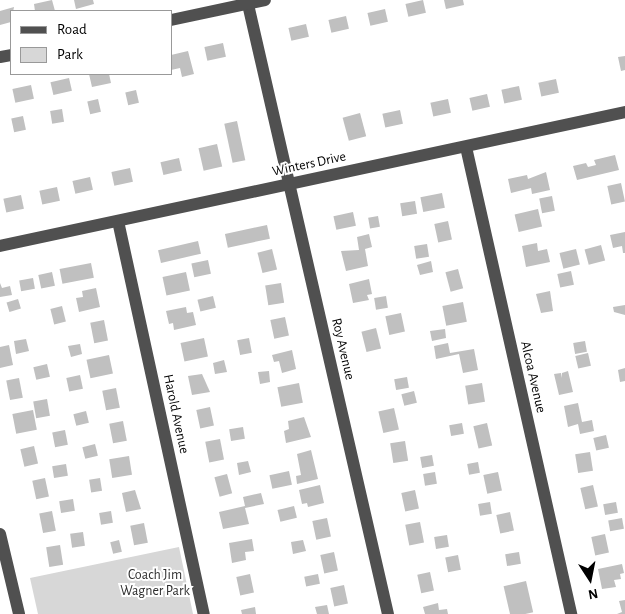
<!DOCTYPE html>
<style>
body{margin:0}
#map{position:relative;width:625px;height:614px;overflow:hidden;background:#fff;font-family:"Alegreya Sans",sans-serif}
div>[style]{position:absolute}
.green>*{inset:0;background:#d7d7d7}
.building>*{inset:0;background:#c0c0c0;transform-origin:0 0}
.minor>*{height:12px;margin:-6px;padding:0 6px;transform-origin:6px;border-radius:6px;background:#505050}
span{translate:-50% -50%;white-space:nowrap;text-align:center;line-height:1.15;-webkit-text-stroke:4px #fff;paint-order:stroke}
.street-label{font-size:14px;color:#000}
.park-label{font-size:14px;color:#2e2e2e}
.legend{position:absolute;left:10px;top:10px;width:162px;height:65px;box-sizing:border-box;background:#fff;border:1px solid #999;margin:0;padding:6px 9px;list-style:none;font-size:15px;color:#000}
.legend li{display:flex;align-items:center;gap:10px;height:25px}
.legend b{width:25px;border:1px solid #999}
.north{position:absolute;left:565px;top:554px;width:50px;height:50px;-webkit-text-stroke:4px #fff;paint-order:stroke;rotate:169deg;font-size:14px;font-weight:700;line-height:20px;text-align:center;color:#000}
.north::after{content:'';display:block;margin:auto;width:18px;height:22px;background:#000;clip-path:polygon(50% 0,100% 100%,50% 72%,0 100%)}
</style>
<div id="map">
<div class="green">
<i style="clip-path:polygon(179px 547px,193px 614px,38px 614px,30px 578px)"></i>
</div>
<div class="building">
<i style="clip-path:polygon(52px 0,55px 11px,35px 11px,34px 4px)"></i>
<i style="clip-path:polygon(74px 0,93px 0,94px 4px,76px 9px)"></i>
<i style="left:423px;top:0;width:13px;height:18px;rotate:77deg"></i>
<i style="clip-path:polygon(444px 0,463px 0,464px 5px,446px 9px)"></i>
<i style="clip-path:polygon(14px 7px,11px 22px,0 25px,0 11px)"></i>
<i style="left:385px;top:9px;width:13px;height:18px;rotate:77deg"></i>
<i style="left:346px;top:16px;width:13px;height:18px;rotate:77deg"></i>
<i style="left:306px;top:24px;width:13px;height:18px;rotate:77deg"></i>
<i style="left:223px;top:43px;width:14px;height:19px;rotate:78deg"></i>
<i style="clip-path:polygon(188px 51px,194px 74px,182px 77px,180px 68px,171px 70px,171px 55px)"></i>
<i style="clip-path:polygon(625px 56px,625px 70px,621px 71px,618px 57px)"></i>
<i style="clip-path:polygon(89px 74px,109px 74px,111px 83px,92px 87px)"></i>
<i style="left:69px;top:78px;width:13px;height:19px;rotate:77deg"></i>
<i style="left:556px;top:79px;width:14px;height:18px;rotate:78deg"></i>
<i style="left:31px;top:85px;width:14px;height:19px;rotate:78deg"></i>
<i style="left:519px;top:86px;width:14px;height:18px;rotate:78deg"></i>
<i style="left:136px;top:90px;width:13px;height:11px;rotate:77deg"></i>
<i style="left:487px;top:94px;width:13px;height:18px;rotate:77deg"></i>
<i style="left:98px;top:99px;width:13px;height:11px;rotate:77deg"></i>
<i style="left:448px;top:99px;width:14px;height:18px;rotate:78deg"></i>
<i style="left:62px;top:109px;width:13px;height:12px;rotate:81deg"></i>
<i style="left:400px;top:110px;width:14px;height:18px;rotate:78deg"></i>
<i style="left:360px;top:113px;width:24px;height:18px;rotate:75deg"></i>
<i style="left:23px;top:116px;width:14px;height:12px;rotate:78deg"></i>
<i style="left:237px;top:121px;width:40px;height:13px;rotate:78deg"></i>
<i style="left:217px;top:144px;width:23px;height:19px;rotate:77deg"></i>
<i style="clip-path:polygon(615px 155px,619px 170px,577px 180px,573px 166px,586px 163px,588px 167px,596px 165px,594px 160px)"></i>
<i style="left:179px;top:158px;width:13px;height:19px;rotate:77deg"></i>
<i style="left:130px;top:168px;width:14px;height:19px;rotate:78deg"></i>
<i style="clip-path:polygon(546px 172px,550px 190px,532px 194px,531px 188px,511px 193px,508px 179px,527px 175px,528px 179px)"></i>
<i style="left:90px;top:177px;width:13px;height:18px;rotate:77deg"></i>
<i style="left:621px;top:183px;width:19px;height:14px;rotate:78deg"></i>
<i style="left:57px;top:187px;width:14px;height:18px;rotate:78deg"></i>
<i style="left:442px;top:193px;width:15px;height:22px;rotate:79deg"></i>
<i style="left:21px;top:195px;width:14px;height:18px;rotate:78deg"></i>
<i style="left:552px;top:196px;width:15px;height:13px;rotate:79deg"></i>
<i style="left:415px;top:201px;width:13px;height:15px;rotate:81deg"></i>
<i style="left:538px;top:209px;width:18px;height:24px;rotate:77deg"></i>
<i style="left:353px;top:212px;width:14px;height:20px;rotate:78deg"></i>
<i style="left:378px;top:216px;width:11px;height:10px;rotate:80deg"></i>
<i style="left:448px;top:221px;width:19px;height:14px;rotate:78deg"></i>
<i style="left:267px;top:225px;width:14px;height:43px;rotate:78deg"></i>
<i style="clip-path:polygon(625px 232px,625px 253px,623px 253px,622px 246px,613px 248px,610px 235px)"></i>
<i style="clip-path:polygon(369px 234px,372px 247px,365px 249px,368px 266px,346px 271px,341px 251px,359px 250px,357px 237px)"></i>
<i style="left:198px;top:241px;width:13px;height:41px;rotate:77deg"></i>
<i style="clip-path:polygon(537px 243px,538px 251px,547px 249px,550px 262px,526px 267px,522px 246px)"></i>
<i style="left:427px;top:244px;width:13px;height:13px;rotate:81deg"></i>
<i style="left:601px;top:245px;width:16px;height:17px;rotate:75deg"></i>
<i style="left:272px;top:249px;width:21px;height:15px;rotate:76deg"></i>
<i style="left:576px;top:249px;width:16px;height:17px;rotate:76deg"></i>
<i style="left:208px;top:260px;width:14px;height:17px;rotate:78deg"></i>
<i style="clip-path:polygon(431px 261px,433px 272px,420px 275px,417px 265px)"></i>
<i style="left:91px;top:263px;width:15px;height:32px;rotate:79deg"></i>
<i style="left:458px;top:269px;width:20px;height:13px;rotate:75deg"></i>
<i style="left:571px;top:271px;width:14px;height:14px;rotate:78deg"></i>
<i style="left:52px;top:272px;width:14px;height:14px;rotate:78deg"></i>
<i style="left:186px;top:272px;width:19px;height:24px;rotate:78deg"></i>
<i style="left:33px;top:278px;width:11px;height:14px;rotate:80deg"></i>
<i style="clip-path:polygon(369px 279px,372px 294px,367px 295px,369px 300px,353px 303px,349px 284px)"></i>
<i style="clip-path:polygon(0 283px,2px 288px,10px 286px,12px 295px,0 297px)"></i>
<i style="left:281px;top:283px;width:20px;height:16px;rotate:81deg"></i>
<i style="clip-path:polygon(96px 288px,100px 307px,79px 312px,76px 298px,83px 297px,82px 291px)"></i>
<i style="clip-path:polygon(550px 291px,553px 311px,541px 313px,536px 294px)"></i>
<i style="left:213px;top:296px;width:12px;height:16px;rotate:76deg"></i>
<i style="left:386px;top:296px;width:12px;height:12px;rotate:81deg"></i>
<i style="left:18px;top:299px;width:10px;height:12px;rotate:73deg"></i>
<i style="left:463px;top:302px;width:20px;height:21px;rotate:79deg"></i>
<i style="clip-path:polygon(625px 305px,625px 315px,614px 312px,613px 307px)"></i>
<i style="left:62px;top:306px;width:16px;height:12px;rotate:76deg"></i>
<i style="clip-path:polygon(186px 307px,187px 313px,193px 312px,196px 325px,174px 330px,173px 323px,169px 324px,166px 311px)"></i>
<i style="left:401px;top:313px;width:19px;height:16px;rotate:78deg"></i>
<i style="left:285px;top:317px;width:19px;height:15px;rotate:78deg"></i>
<i style="left:104px;top:320px;width:21px;height:14px;rotate:79deg"></i>
<i style="left:376px;top:328px;width:21px;height:15px;rotate:76deg"></i>
<i style="clip-path:polygon(445px 329px,446px 338px,432px 341px,430px 331px)"></i>
<i style="left:204px;top:338px;width:19px;height:24px;rotate:78deg"></i>
<i style="left:249px;top:338px;width:15px;height:12px;rotate:79deg"></i>
<i style="clip-path:polygon(26px 339px,29px 351px,16px 354px,14px 341px)"></i>
<i style="left:585px;top:341px;width:11px;height:12px;rotate:80deg"></i>
<i style="clip-path:polygon(448px 343px,450px 353px,474px 349px,478px 370px,463px 373px,459px 354px,436px 359px,434px 346px)"></i>
<i style="clip-path:polygon(80px 344px,82px 354px,71px 357px,68px 346px)"></i>
<i style="clip-path:polygon(9px 345px,13px 365px,0 368px,0 347px)"></i>
<i style="clip-path:polygon(292px 350px,296px 369px,282px 373px,279px 361px,274px 362px,272px 355px)"></i>
<i style="left:588px;top:353px;width:13px;height:13px;rotate:77deg"></i>
<i style="left:109px;top:355px;width:19px;height:23px;rotate:78deg"></i>
<i style="clip-path:polygon(224px 360px,227px 372px,215px 374px,213px 363px)"></i>
<i style="left:47px;top:364px;width:13px;height:14px;rotate:77deg"></i>
<i style="clip-path:polygon(625px 368px,625px 381px,620px 382px,618px 370px)"></i>
<i style="clip-path:polygon(269px 371px,270px 382px,260px 384px,258px 372px)"></i>
<i style="clip-path:polygon(568px 371px,573px 392px,559px 395px,554px 374px,561px 373px,562px 378px,562px 373px)"></i>
<i style="clip-path:polygon(202px 374px,210px 392px,192px 395px,188px 376px)"></i>
<i style="left:80px;top:375px;width:14px;height:14px;rotate:78deg"></i>
<i style="left:407px;top:377px;width:11px;height:13px;rotate:80deg"></i>
<i style="left:19px;top:378px;width:20px;height:13px;rotate:79deg"></i>
<i style="left:299px;top:383px;width:20px;height:22px;rotate:79deg"></i>
<i style="left:482px;top:383px;width:19px;height:17px;rotate:81deg"></i>
<i style="left:116px;top:388px;width:20px;height:14px;rotate:79deg"></i>
<i style="left:414px;top:391px;width:12px;height:13px;rotate:76deg"></i>
<i style="left:47px;top:399px;width:17px;height:14px;rotate:80deg"></i>
<i style="clip-path:polygon(578px 403px,582px 422px,592px 420px,594px 431px,580px 434px,578px 424px,568px 427px,564px 406px)"></i>
<i style="left:210px;top:407px;width:19px;height:14px;rotate:78deg"></i>
<i style="left:394px;top:408px;width:22px;height:16px;rotate:77deg"></i>
<i style="left:33px;top:410px;width:20px;height:21px;rotate:79deg"></i>
<i style="left:86px;top:411px;width:12px;height:13px;rotate:76deg"></i>
<i style="clip-path:polygon(304px 417px,311px 437px,286px 443px,284px 431px,289px 429px,288px 421px)"></i>
<i style="left:123px;top:421px;width:20px;height:14px;rotate:79deg"></i>
<i style="left:462px;top:423px;width:11px;height:13px;rotate:80deg"></i>
<i style="left:487px;top:423px;width:23px;height:14px;rotate:77deg"></i>
<i style="left:243px;top:427px;width:12px;height:14px;rotate:81deg"></i>
<i style="left:65px;top:430px;width:15px;height:13px;rotate:79deg"></i>
<i style="left:606px;top:435px;width:13px;height:13px;rotate:77deg"></i>
<i style="left:220px;top:439px;width:21px;height:15px;rotate:79deg"></i>
<i style="left:405px;top:441px;width:20px;height:15px;rotate:81deg"></i>
<i style="left:95px;top:444px;width:12px;height:13px;rotate:76deg"></i>
<i style="left:34px;top:446px;width:18px;height:14px;rotate:77deg"></i>
<i style="clip-path:polygon(311px 450px,318px 479px,297px 484px,296px 476px,301px 475px,297px 454px)"></i>
<i style="left:590px;top:452px;width:19px;height:15px;rotate:81deg"></i>
<i style="left:432px;top:455px;width:11px;height:12px;rotate:80deg"></i>
<i style="left:129px;top:456px;width:19px;height:20px;rotate:81deg"></i>
<i style="clip-path:polygon(248px 461px,251px 472px,239px 475px,237px 463px)"></i>
<i style="left:478px;top:462px;width:11px;height:11px;rotate:80deg"></i>
<i style="left:66px;top:464px;width:12px;height:14px;rotate:81deg"></i>
<i style="left:289px;top:471px;width:14px;height:20px;rotate:78deg"></i>
<i style="left:435px;top:472px;width:12px;height:12px;rotate:81deg"></i>
<i style="left:498px;top:472px;width:19px;height:15px;rotate:78deg"></i>
<i style="left:227px;top:474px;width:20px;height:13px;rotate:75deg"></i>
<i style="left:45px;top:478px;width:19px;height:13px;rotate:78deg"></i>
<i style="left:100px;top:478px;width:13px;height:11px;rotate:81deg"></i>
<i style="clip-path:polygon(320px 485px,324px 503px,308px 507px,307px 503px,302px 504px,299px 490px)"></i>
<i style="left:593px;top:485px;width:22px;height:13px;rotate:77deg"></i>
<i style="clip-path:polygon(135px 490px,141px 509px,126px 512px,122px 493px)"></i>
<i style="left:415px;top:490px;width:19px;height:14px;rotate:78deg"></i>
<i style="clip-path:polygon(261px 493px,264px 504px,245px 508px,249px 524px,223px 529px,219px 512px,245px 506px,243px 497px)"></i>
<i style="left:73px;top:499px;width:12px;height:14px;rotate:81deg"></i>
<i style="left:490px;top:502px;width:12px;height:12px;rotate:81deg"></i>
<i style="left:616px;top:502px;width:11px;height:13px;rotate:80deg"></i>
<i style="left:294px;top:506px;width:12px;height:17px;rotate:76deg"></i>
<i style="left:52px;top:511px;width:20px;height:13px;rotate:79deg"></i>
<i style="left:111px;top:511px;width:12px;height:12px;rotate:81deg"></i>
<i style="left:510px;top:512px;width:19px;height:14px;rotate:78deg"></i>
<i style="left:327px;top:518px;width:19px;height:15px;rotate:78deg"></i>
<i style="left:622px;top:518px;width:11px;height:14px;rotate:80deg"></i>
<i style="left:420px;top:522px;width:21px;height:15px;rotate:79deg"></i>
<i style="left:144px;top:523px;width:20px;height:14px;rotate:79deg"></i>
<i style="left:83px;top:532px;width:14px;height:13px;rotate:82deg"></i>
<i style="left:605px;top:534px;width:19px;height:14px;rotate:78deg"></i>
<i style="left:447px;top:535px;width:12px;height:13px;rotate:81deg"></i>
<i style="clip-path:polygon(252px 539px,254px 551px,245px 552px,246px 560px,232px 563px,229px 543px)"></i>
<i style="left:119px;top:540px;width:12px;height:9px;rotate:76deg"></i>
<i style="clip-path:polygon(303px 540px,306px 551px,293px 554px,291px 542px)"></i>
<i style="left:60px;top:545px;width:20px;height:14px;rotate:81deg"></i>
<i style="left:334px;top:552px;width:19px;height:14px;rotate:78deg"></i>
<i style="left:519px;top:552px;width:12px;height:14px;rotate:81deg"></i>
<i style="left:458px;top:555px;width:15px;height:13px;rotate:79deg"></i>
<i style="clip-path:polygon(622px 564px,624px 573px,620px 574px,621px 579px,614px 580px,616px 587px,602px 589px,598px 569px)"></i>
<i style="left:430px;top:572px;width:19px;height:13px;rotate:78deg"></i>
<i style="left:250px;top:574px;width:19px;height:14px;rotate:78deg"></i>
<i style="left:318px;top:574px;width:10px;height:14px;rotate:79deg"></i>
<i style="left:526px;top:581px;width:32px;height:23px;rotate:77deg"></i>
<i style="left:344px;top:585px;width:19px;height:14px;rotate:78deg"></i>
<i style="clip-path:polygon(625px 600px,625px 614px,617px 614px,622px 612px,619px 601px)"></i>
<i style="clip-path:polygon(438px 603px,439px 610px,447px 609px,448px 614px,425px 614px,423px 607px)"></i>
<i style="clip-path:polygon(327px 605px,329px 614px,317px 614px,315px 607px)"></i>
<i style="clip-path:polygon(255px 607px,256px 614px,242px 614px,241px 610px)"></i>
</div>
<div class="minor">
<i style="left:247px;top:0;width:630px;rotate:77.07deg"></i>
<i style="left:171px;top:20px;width:96px;rotate:-12deg"></i>
<i style="left:0;top:57px;width:11px;rotate:-10deg"></i>
<i style="left:466px;top:147px;width:479px;rotate:77.3deg"></i>
<i style="left:118px;top:221px;width:402px;rotate:77.7deg"></i>
<i style="left:0;top:246px;width:639px;rotate:-12.1deg"></i>
<i style="left:0;top:534px;width:82px;rotate:76.6deg"></i>
</div>
<div class="street-label">
<span style="left:309px;top:164px;rotate:-12deg">Winters Drive</span>
<span style="left:343px;top:349px;rotate:77deg">Roy Avenue</span>
<span style="left:533px;top:377px;rotate:77deg">Alcoa Avenue</span>
<span style="left:176px;top:414px;rotate:78deg">Harold Avenue</span>
</div>
<div class="park-label">
<span style="left:155px;top:583px">Coach Jim<br>Wagner Park</span>
</div>
<ul class="legend">
<li><b style="height:6px;background:#505050"></b>Road</li>
<li><b style="height:14px;background:#d7d7d7"></b>Park</li>
</ul>
<div class="north">N</div>
</div>
